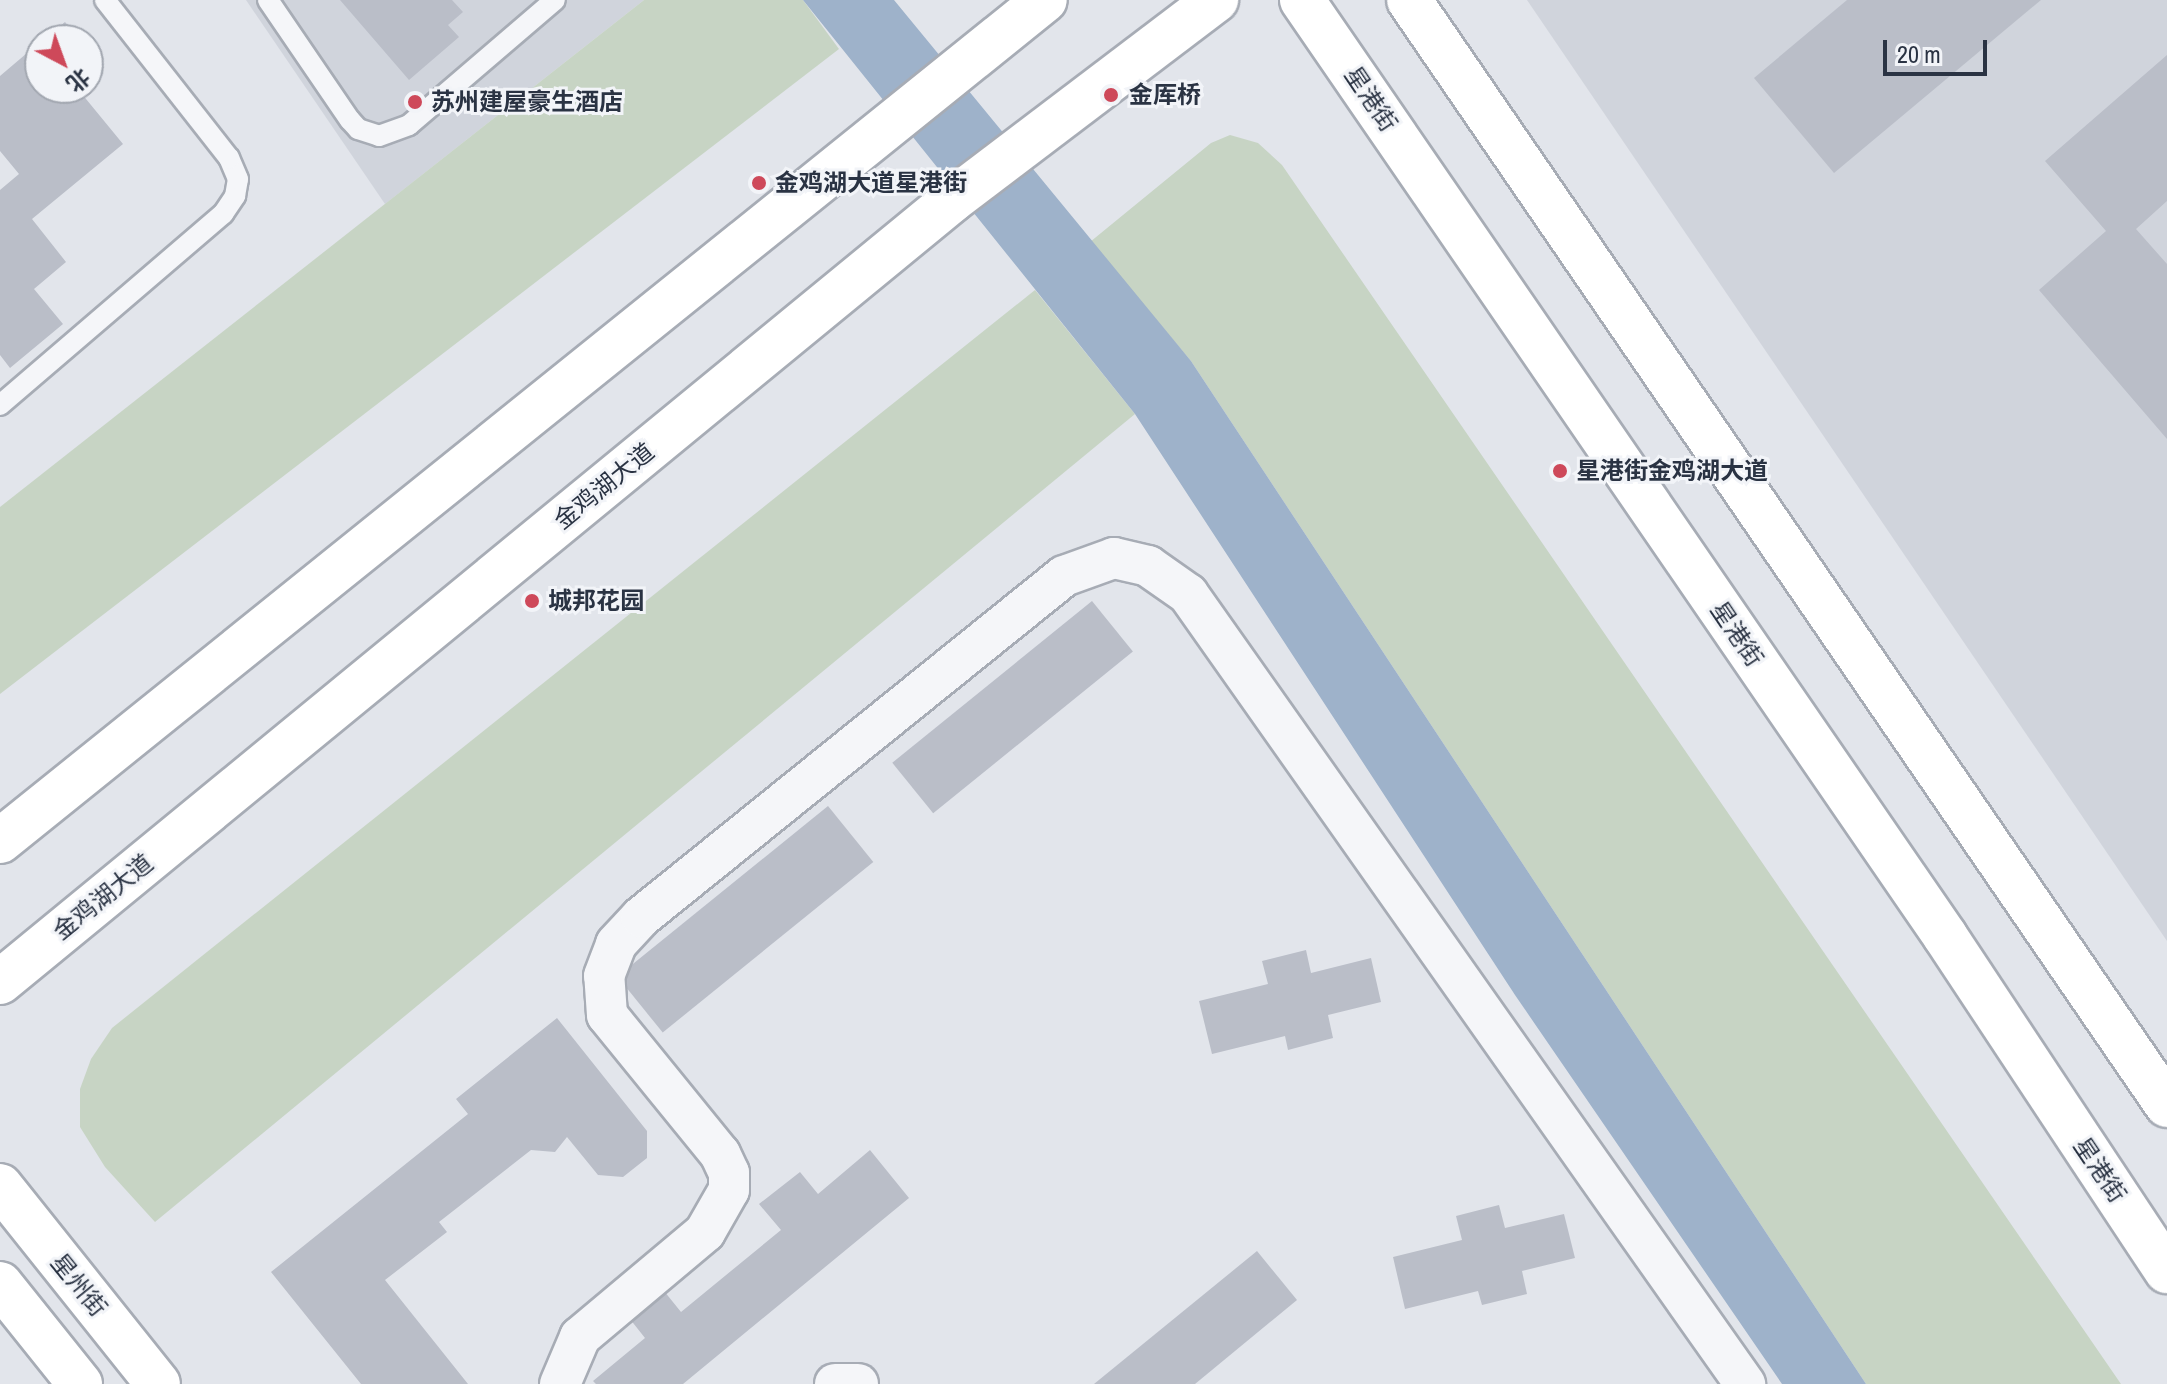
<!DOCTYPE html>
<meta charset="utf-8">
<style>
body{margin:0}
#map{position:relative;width:2167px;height:1384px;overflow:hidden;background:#e2e5eb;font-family:"Archivo Narrow","Noto Sans SC",sans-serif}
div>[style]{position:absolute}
.built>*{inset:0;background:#d0d4dc}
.green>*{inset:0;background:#c7d4c4}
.water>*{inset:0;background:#9eb2ca}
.building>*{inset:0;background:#babec8;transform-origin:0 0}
.roads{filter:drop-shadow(2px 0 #a7acb5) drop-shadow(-2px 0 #a7acb5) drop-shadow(0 2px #a7acb5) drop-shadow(0 -2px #a7acb5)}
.lane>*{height:20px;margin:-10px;padding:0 10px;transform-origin:10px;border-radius:10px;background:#f5f6f9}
.street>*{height:40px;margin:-20px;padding:0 20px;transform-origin:20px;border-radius:20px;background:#f5f6f9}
.secondary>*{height:44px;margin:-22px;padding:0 22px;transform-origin:22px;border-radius:22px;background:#fff}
.primary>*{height:44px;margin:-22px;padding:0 22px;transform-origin:22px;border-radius:22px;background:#fff}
.dots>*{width:22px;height:22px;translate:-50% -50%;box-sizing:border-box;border:4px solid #f2f4f8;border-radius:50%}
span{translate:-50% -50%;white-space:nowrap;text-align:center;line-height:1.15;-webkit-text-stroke:6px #f2f4f8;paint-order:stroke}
.poi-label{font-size:24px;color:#2a3343;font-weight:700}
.left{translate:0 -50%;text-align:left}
.street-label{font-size:24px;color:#2a3343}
.north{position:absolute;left:24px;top:24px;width:80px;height:80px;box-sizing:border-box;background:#f2f4f8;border:2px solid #a2a7b0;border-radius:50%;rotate:139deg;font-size:22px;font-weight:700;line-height:32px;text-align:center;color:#2a3343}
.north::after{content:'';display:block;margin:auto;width:28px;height:36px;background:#ce495a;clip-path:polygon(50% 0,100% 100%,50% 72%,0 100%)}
.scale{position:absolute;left:1883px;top:40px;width:104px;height:36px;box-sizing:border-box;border:4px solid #2a3343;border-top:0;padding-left:10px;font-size:24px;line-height:28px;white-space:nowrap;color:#2a3343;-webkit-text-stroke:6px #f2f4f8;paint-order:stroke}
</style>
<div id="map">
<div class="built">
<i style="clip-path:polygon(246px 0,644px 0,385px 204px)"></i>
<i style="clip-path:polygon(1527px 0,2167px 0,2167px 941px)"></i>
</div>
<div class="green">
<i style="clip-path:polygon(644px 0,803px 0,839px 49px,0 694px,0 507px)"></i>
<i style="clip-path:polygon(1230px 135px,1258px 143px,1282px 165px,2121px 1384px,1866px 1384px,1191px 361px,1090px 242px,1211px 143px)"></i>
<i style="clip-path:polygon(1035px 290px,1135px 414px,155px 1222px,105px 1167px,80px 1127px,80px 1089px,91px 1059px,112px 1028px)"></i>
</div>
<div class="water">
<i style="clip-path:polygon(803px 0,894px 0,1191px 361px,1866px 1384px,1782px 1384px,1515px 995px,1135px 414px)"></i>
</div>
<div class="building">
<i style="clip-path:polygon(340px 0,452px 0,463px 12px,448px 25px,459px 37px,409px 80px)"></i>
<i style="clip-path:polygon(1847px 0,2041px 0,1834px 173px,1754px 78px)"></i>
<i style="clip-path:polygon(65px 22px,80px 40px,43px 40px)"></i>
<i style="clip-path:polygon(40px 42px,40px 88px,77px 88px,123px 144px,32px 219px,66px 262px,34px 289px,63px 324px,10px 368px,0 355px,0 190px,19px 174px,0 151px,0 76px)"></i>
<i style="clip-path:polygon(2167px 55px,2167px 201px,2136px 229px,2167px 264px,2167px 439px,2039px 290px,2106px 231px,2045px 161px)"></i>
<i style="left:1092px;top:601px;width:65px;height:257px;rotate:51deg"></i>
<i style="left:828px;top:806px;width:72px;height:271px;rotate:51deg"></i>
<i style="clip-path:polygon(1306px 950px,1311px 973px,1371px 958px,1381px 1002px,1328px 1015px,1333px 1038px,1288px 1050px,1285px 1036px,1212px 1054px,1199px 1001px,1268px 984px,1262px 961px)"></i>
<i style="clip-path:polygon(557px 1018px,647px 1131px,647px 1158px,623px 1177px,598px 1175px,567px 1137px,555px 1152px,531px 1150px,439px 1222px,447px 1232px,385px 1280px,468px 1384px,361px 1384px,271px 1272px,468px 1114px,456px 1099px)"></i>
<i style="clip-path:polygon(870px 1150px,909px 1198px,683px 1384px,596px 1384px,593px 1381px,645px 1338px,626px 1314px,660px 1286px,681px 1312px,781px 1230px,759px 1204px,800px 1172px,818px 1194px)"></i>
<i style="clip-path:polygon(1499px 1205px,1505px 1228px,1564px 1214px,1575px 1258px,1522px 1271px,1527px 1294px,1482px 1305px,1478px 1291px,1405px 1309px,1393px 1257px,1462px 1240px,1456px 1216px)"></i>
<i style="clip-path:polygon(1257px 1251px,1297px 1300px,1195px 1384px,1094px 1384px)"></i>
</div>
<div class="roads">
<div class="lane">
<i style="left:268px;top:0;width:145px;rotate:55.7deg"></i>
<i style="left:350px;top:120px;width:12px;rotate:48deg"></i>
<i style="left:358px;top:129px;width:22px;rotate:18deg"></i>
<i style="left:379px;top:136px;width:32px;rotate:-20deg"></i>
<i style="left:409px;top:125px;width:192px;rotate:-40.6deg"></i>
<i style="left:0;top:405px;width:294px;rotate:-40.6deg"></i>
<i style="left:223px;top:214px;width:22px;rotate:-56deg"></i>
<i style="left:235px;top:196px;width:17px;rotate:-80deg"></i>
<i style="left:238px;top:179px;width:23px;rotate:-113deg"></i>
<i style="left:229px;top:158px;width:201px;rotate:-128.1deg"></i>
</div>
<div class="street">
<i style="left:560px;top:1384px;width:51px;rotate:-66.9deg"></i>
<i style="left:580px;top:1337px;width:163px;rotate:-40deg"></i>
<i style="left:705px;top:1232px;width:48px;rotate:-60.3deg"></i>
<i style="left:729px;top:1190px;width:17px;rotate:-90deg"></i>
<i style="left:729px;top:1173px;width:21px;rotate:-115deg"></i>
<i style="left:720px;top:1154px;width:179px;rotate:-129.1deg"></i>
<i style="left:607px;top:1015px;width:39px;rotate:-94deg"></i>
<i style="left:604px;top:976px;width:34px;rotate:-69deg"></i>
<i style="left:616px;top:944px;width:37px;rotate:-47deg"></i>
<i style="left:641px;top:917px;width:543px;rotate:-38.87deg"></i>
<i style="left:1064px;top:576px;width:53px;rotate:-19.8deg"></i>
<i style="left:1114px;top:558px;width:35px;rotate:13deg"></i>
<i style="left:1148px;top:566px;width:49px;rotate:35deg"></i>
<i style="left:1188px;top:594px;width:967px;rotate:54.81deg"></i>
<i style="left:835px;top:1384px;width:23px"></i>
</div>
<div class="secondary">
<i style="left:0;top:1186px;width:253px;rotate:51.4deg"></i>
<i style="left:0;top:1284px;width:128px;rotate:51.3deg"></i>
</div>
<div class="primary">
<i style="left:1302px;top:0;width:1136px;rotate:55.51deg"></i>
<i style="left:1945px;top:936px;width:402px;rotate:56.5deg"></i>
<i style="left:1409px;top:0;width:1340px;rotate:55.55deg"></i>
<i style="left:0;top:841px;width:1341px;rotate:-38.83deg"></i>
<i style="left:0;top:982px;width:1231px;rotate:-39.39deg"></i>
<i style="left:951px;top:201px;width:333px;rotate:-37.2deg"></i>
</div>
</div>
<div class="dots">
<i style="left:1111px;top:95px;background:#ce495a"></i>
<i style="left:415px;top:102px;background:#ce495a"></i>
<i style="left:759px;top:183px;background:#ce495a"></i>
<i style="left:1560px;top:471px;background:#ce495a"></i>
<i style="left:532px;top:601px;background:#ce495a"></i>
</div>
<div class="poi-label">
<span class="left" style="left:1129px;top:95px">金厍桥</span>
<span class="left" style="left:431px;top:102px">苏州建屋豪生酒店</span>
<span class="left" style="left:775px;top:183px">金鸡湖大道星港街</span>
<span class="left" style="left:1576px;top:471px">星港街金鸡湖大道</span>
<span class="left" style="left:548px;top:601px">城邦花园</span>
</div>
<div class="street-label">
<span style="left:1371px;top:99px;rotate:56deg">星港街</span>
<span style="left:604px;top:486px;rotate:-39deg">金鸡湖大道</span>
<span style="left:1737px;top:634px;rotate:56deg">星港街</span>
<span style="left:103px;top:897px;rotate:-39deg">金鸡湖大道</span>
<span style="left:2100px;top:1170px;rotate:56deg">星港街</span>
<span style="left:79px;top:1285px;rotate:51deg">星州街</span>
</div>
<div class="north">北</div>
<div class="scale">20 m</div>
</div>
